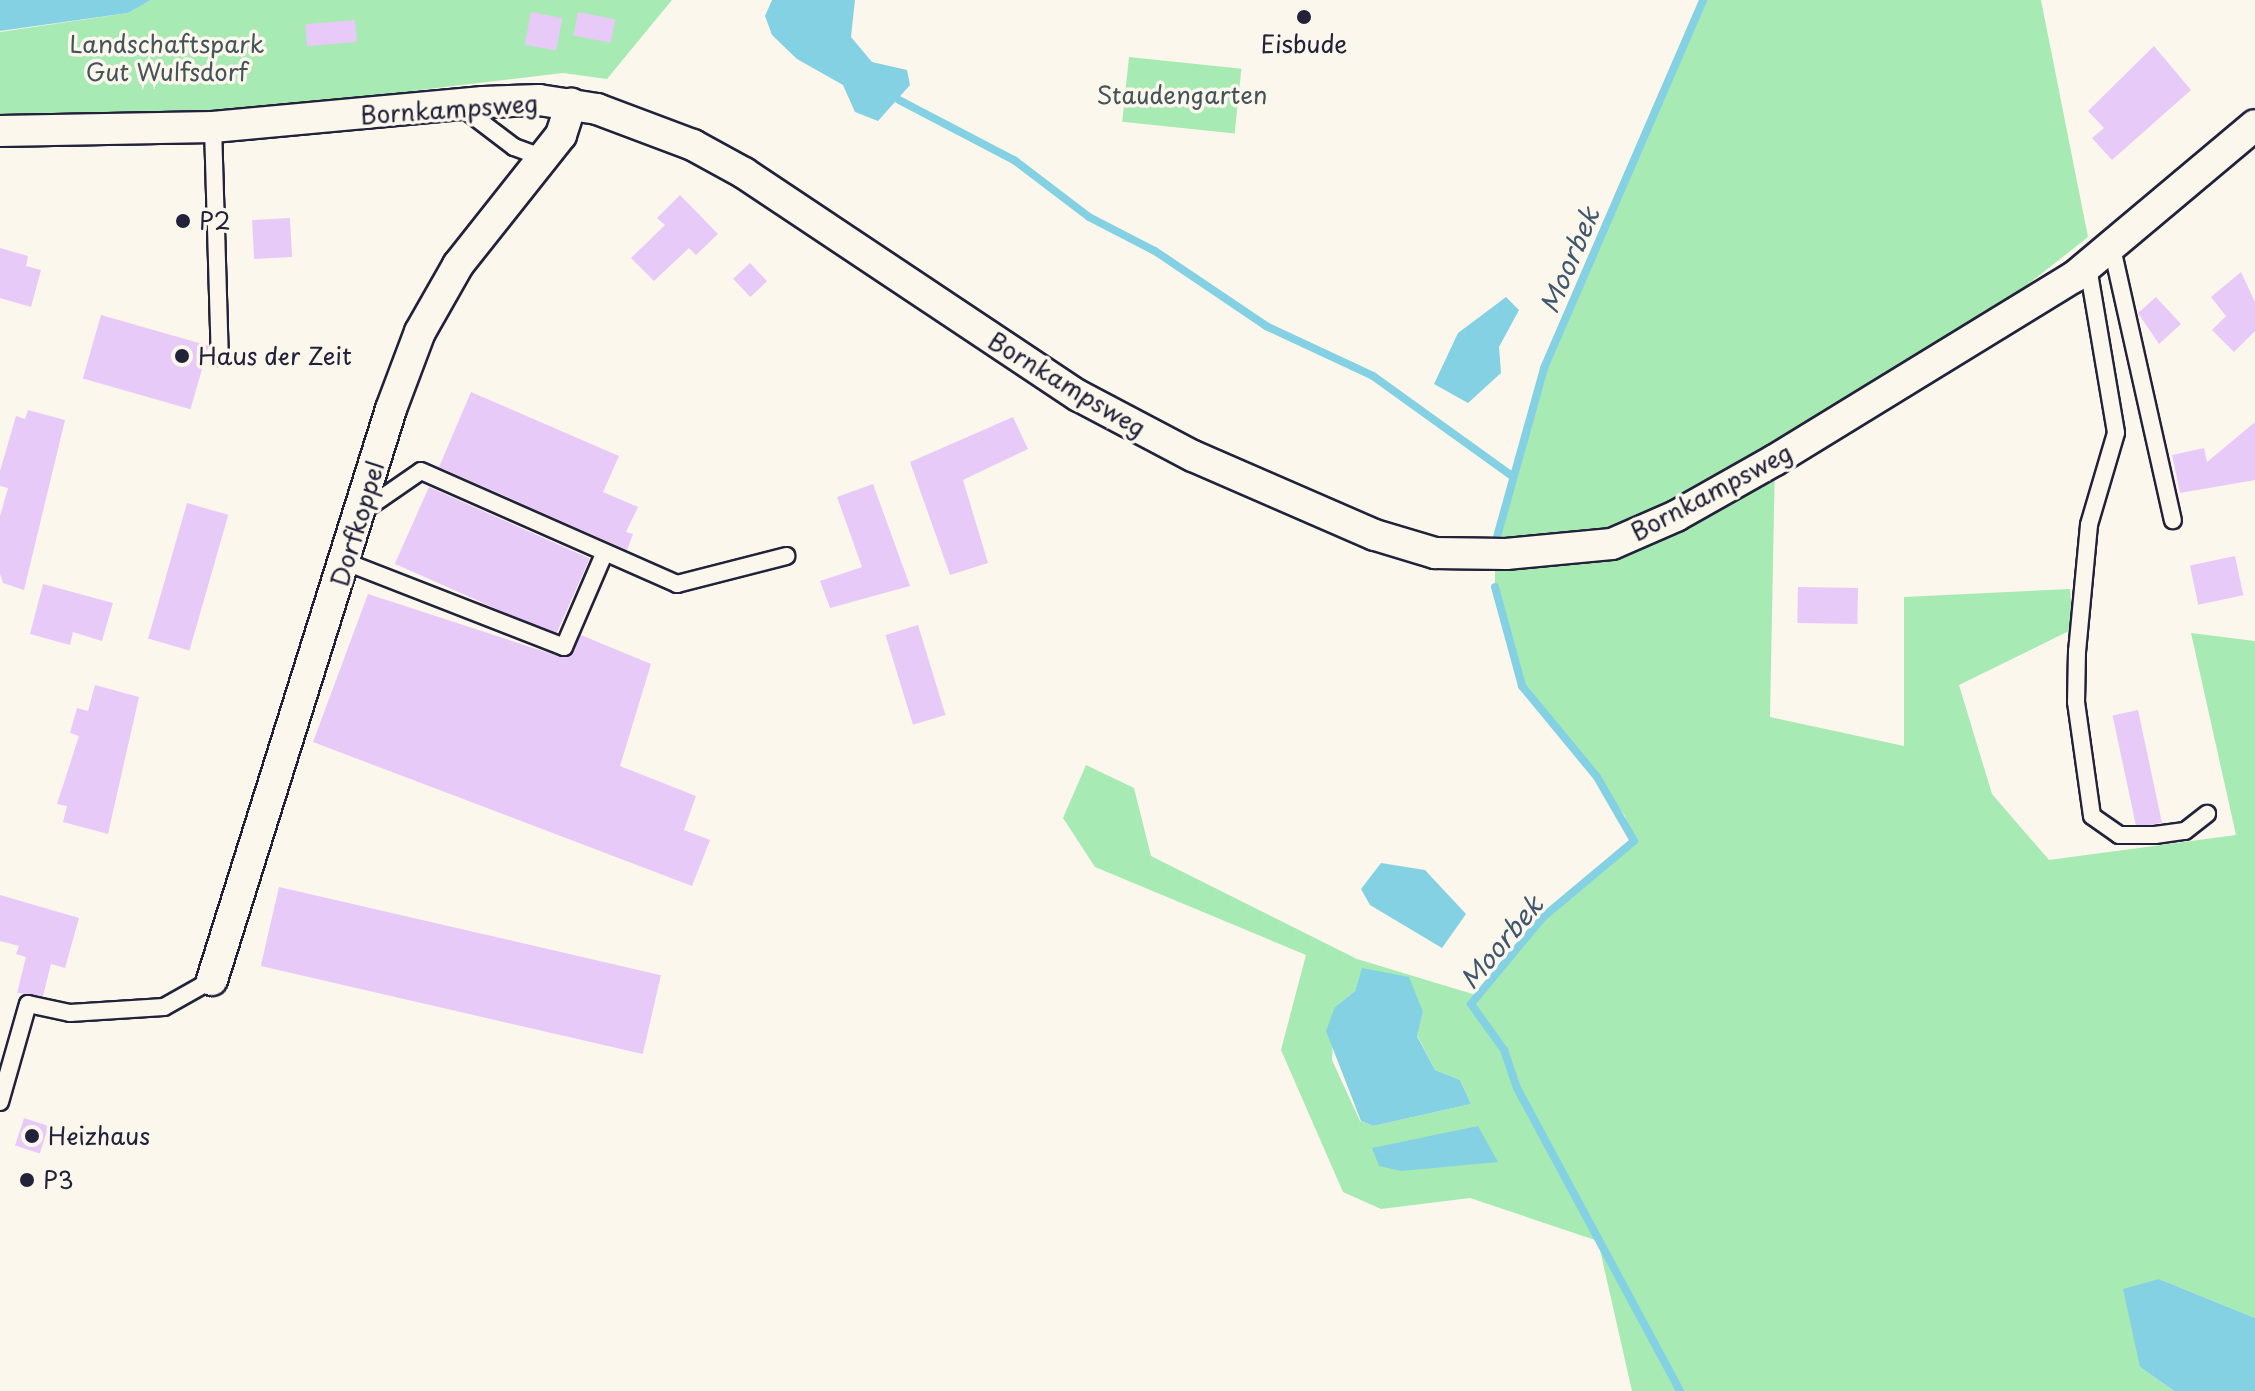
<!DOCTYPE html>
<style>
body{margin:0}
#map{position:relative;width:2255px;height:1391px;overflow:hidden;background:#fbf7ec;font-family:"Playpen Sans",sans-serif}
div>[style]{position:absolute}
.green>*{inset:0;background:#a8eab3;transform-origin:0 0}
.water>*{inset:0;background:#85d1e4}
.stream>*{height:8px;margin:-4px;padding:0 4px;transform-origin:4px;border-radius:4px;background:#85d1e4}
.building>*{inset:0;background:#e8caf8;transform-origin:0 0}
.roads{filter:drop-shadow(2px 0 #22223b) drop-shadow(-2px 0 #22223b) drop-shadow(0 2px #22223b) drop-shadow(0 -2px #22223b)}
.service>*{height:16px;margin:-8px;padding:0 8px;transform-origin:8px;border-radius:8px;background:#fbf7ec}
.minor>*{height:30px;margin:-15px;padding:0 15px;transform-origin:15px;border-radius:15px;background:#fbf7ec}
.dots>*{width:22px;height:22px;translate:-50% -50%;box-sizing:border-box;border:4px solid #fbf7ec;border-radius:50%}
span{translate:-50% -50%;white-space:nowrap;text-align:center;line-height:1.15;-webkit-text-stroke:7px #fbf7ec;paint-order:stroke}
.park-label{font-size:24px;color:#445459}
.poi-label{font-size:24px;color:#22223b}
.left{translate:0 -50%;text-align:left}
.street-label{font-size:24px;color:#22223b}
.water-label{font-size:26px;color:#40576e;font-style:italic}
</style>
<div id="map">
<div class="green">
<i style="clip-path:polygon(151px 0,672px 0,607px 79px,563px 73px,210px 115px,0 118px,0 32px,128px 13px)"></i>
<i style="clip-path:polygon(evenodd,1703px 0,2041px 0,2088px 237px,1895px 389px,1775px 460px,1770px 717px,1904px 746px,1904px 597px,2070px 589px,2073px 629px,1959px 685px,1992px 794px,2049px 860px,2236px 835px,2191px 633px,2255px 641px,2255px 1318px,2159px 1279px,2140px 1367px,2174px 1391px,1632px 1391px,1598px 1241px,1470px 1198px,1381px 1209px,1343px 1192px,1281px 1050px,1306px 955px,1095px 867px,1063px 818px,1086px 765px,1134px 788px,1151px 856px,1357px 959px,1476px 995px,1543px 917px,1632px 845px,1625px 816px,1522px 686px,1495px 587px,1495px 544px,1544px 368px,1703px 0,1362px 969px,1423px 1012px,1417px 1035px,1435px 1070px,1460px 1080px,1471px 1104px,1373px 1126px,1360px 1121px,1332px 1060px,1335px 1007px,1355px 991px,1362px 969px)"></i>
<i style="left:1129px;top:57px;width:113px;height:65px;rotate:6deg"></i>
</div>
<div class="water">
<i style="clip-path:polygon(0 0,151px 0,128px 13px,0 31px)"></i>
<i style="clip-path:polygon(772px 0,855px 0,851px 37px,872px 62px,907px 70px,910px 85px,878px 121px,855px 112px,843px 85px,797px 59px,772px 35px,765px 16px)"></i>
<i style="clip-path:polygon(1506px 297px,1519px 310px,1499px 347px,1501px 373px,1468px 403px,1434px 384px,1458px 333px)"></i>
<i style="clip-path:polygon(1381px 863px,1425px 870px,1466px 914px,1442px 948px,1370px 905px,1361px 889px)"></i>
<i style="clip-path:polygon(1362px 968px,1409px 977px,1423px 1012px,1417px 1036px,1435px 1070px,1460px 1080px,1471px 1104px,1373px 1126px,1361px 1121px,1326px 1031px,1335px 1007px,1355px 991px)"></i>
<i style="clip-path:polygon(1478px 1126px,1498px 1162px,1401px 1171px,1379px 1166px,1372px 1148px)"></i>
<i style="clip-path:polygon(2159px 1279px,2255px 1318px,2255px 1391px,2174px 1391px,2140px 1367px,2123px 1289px)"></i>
</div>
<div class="stream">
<i style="left:899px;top:100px;width:130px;rotate:27.6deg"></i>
<i style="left:1014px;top:160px;width:94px;rotate:37.2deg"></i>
<i style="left:1089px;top:217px;width:74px;rotate:27.3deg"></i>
<i style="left:1155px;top:251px;width:134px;rotate:34deg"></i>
<i style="left:1266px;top:326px;width:118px;rotate:25deg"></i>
<i style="left:1373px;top:376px;width:170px;rotate:35.7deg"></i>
<i style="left:1495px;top:544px;width:183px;rotate:-74.4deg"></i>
<i style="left:1544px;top:368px;width:401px;rotate:-66.6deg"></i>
<i style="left:1495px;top:587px;width:103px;rotate:74.7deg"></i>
<i style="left:1522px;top:686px;width:118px;rotate:50.5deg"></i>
<i style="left:1597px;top:777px;width:74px;rotate:60deg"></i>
<i style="left:1634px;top:841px;width:119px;rotate:140.1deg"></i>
<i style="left:1543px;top:917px;width:113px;rotate:129.6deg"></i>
<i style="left:1471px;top:1004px;width:57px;rotate:54.3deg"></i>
<i style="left:1504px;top:1050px;width:40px;rotate:71.1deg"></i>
<i style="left:1517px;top:1088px;width:344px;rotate:61.7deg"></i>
</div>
<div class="building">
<i style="left:531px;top:12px;width:32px;height:33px;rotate:11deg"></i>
<i style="left:578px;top:12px;width:38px;height:24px;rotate:11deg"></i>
<i style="left:355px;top:20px;width:22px;height:50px;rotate:85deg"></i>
<i style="clip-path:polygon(2154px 46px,2191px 90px,2112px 160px,2092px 138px,2104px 128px,2088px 111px)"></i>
<i style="clip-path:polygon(680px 195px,718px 234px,696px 255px,689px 248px,654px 281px,631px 258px,665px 225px,657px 218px)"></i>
<i style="left:290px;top:218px;width:39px;height:38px;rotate:87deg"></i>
<i style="clip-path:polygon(0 248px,28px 256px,26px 266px,41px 270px,31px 307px,0 298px)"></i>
<i style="left:750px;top:263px;width:25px;height:23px;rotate:47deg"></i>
<i style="clip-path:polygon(2241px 272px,2255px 302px,2255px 331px,2234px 352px,2212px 330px,2226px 316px,2211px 297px)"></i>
<i style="clip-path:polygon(2156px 297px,2181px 324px,2159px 344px,2138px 313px)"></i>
<i style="left:101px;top:315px;width:112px;height:66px;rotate:16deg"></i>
<i style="clip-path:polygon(471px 392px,619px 456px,603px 492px,638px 507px,626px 532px,633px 534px,627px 550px,439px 467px)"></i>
<i style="clip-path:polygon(28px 410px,65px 420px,24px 590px,3px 583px,0 574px,0 516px,8px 488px,0 486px,0 471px,16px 416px,25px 419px)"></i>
<i style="clip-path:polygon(1013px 417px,1028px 449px,963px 480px,988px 563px,950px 575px,910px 462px)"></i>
<i style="clip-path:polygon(2255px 422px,2255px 480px,2180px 493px,2172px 455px,2204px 448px,2207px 462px)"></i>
<i style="clip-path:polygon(873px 484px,910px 586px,830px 608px,820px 581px,862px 567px,837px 497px)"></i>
<i style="left:429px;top:487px;width:176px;height:84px;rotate:24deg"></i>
<i style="left:187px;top:503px;width:43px;height:141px;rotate:16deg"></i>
<i style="left:2235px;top:556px;width:40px;height:46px;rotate:78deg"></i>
<i style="clip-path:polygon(43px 584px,113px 603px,102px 641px,73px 632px,70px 645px,30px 634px)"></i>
<i style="left:1798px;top:587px;width:60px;height:36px;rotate:1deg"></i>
<i style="clip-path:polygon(368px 594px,561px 657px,571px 655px,581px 635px,651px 664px,620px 766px,696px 796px,684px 830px,710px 840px,692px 886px,313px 742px)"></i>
<i style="left:918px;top:625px;width:94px;height:34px;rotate:73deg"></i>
<i style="clip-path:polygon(95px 685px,139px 697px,108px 834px,63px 822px,67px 806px,57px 804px,79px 736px,70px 733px,77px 708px,88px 711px)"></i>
<i style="left:2138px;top:710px;width:115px;height:26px;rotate:78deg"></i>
<i style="left:279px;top:887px;width:392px;height:81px;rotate:13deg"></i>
<i style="clip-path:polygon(0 895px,79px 918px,65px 968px,51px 964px,43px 996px,17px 993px,26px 957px,16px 954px,19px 946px,0 941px)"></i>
<i style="left:24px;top:1118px;width:26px;height:29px;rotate:18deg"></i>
</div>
<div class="roads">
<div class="service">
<i style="left:460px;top:106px;width:68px;rotate:37.2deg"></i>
<i style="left:514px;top:147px;width:29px;rotate:20deg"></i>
<i style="left:213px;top:127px;width:230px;rotate:88.3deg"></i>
<i style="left:2112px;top:248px;width:279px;rotate:77.4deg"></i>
<i style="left:2088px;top:267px;width:168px;rotate:80.4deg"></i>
<i style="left:2116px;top:433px;width:96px;rotate:106.4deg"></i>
<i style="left:2089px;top:525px;width:127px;rotate:95.4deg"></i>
<i style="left:2077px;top:651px;width:51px;rotate:91.1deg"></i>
<i style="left:2076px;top:702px;width:115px;rotate:82deg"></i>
<i style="left:2092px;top:816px;width:33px;rotate:35deg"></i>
<i style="left:2119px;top:835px;width:36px"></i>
<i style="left:2155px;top:835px;width:30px;rotate:-8deg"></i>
<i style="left:2185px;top:831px;width:28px;rotate:-38deg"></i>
<i style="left:363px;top:511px;width:70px;rotate:-34.6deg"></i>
<i style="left:421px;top:471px;width:280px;rotate:23.8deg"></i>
<i style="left:677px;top:584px;width:113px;rotate:-14.4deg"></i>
<i style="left:346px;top:562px;width:234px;rotate:21.3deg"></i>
<i style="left:564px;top:647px;width:101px;rotate:-66.7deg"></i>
<i style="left:0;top:1102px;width:102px;rotate:-74.1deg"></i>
<i style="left:28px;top:1004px;width:43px;rotate:12.1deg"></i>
<i style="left:70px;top:1013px;width:94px;rotate:-3.7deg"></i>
<i style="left:164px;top:1007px;width:55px;rotate:-29.4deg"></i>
</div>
<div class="minor">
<i style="left:0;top:131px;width:213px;rotate:-1.1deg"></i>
<i style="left:213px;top:127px;width:271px;rotate:-5.3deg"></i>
<i style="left:483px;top:102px;width:56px;rotate:-2deg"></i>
<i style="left:539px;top:100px;width:59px;rotate:8.8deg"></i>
<i style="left:597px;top:109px;width:103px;rotate:20.6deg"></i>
<i style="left:693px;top:145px;width:58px;rotate:28.8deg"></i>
<i style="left:744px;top:173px;width:402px;rotate:33.7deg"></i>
<i style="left:1079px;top:396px;width:129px;rotate:27.8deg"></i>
<i style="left:1193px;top:456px;width:198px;rotate:23.5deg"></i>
<i style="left:1375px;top:535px;width:63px;rotate:16.7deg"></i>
<i style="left:1435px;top:553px;width:71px;rotate:0.8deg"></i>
<i style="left:1506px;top:554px;width:106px;rotate:-5.4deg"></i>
<i style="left:1612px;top:544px;width:70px;rotate:-23.6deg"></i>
<i style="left:1676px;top:516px;width:114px;rotate:-29.5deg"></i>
<i style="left:1775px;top:460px;width:351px;rotate:-31.5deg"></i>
<i style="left:2074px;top:277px;width:236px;rotate:-40deg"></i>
<i style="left:212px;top:980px;width:598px;rotate:-72.59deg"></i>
<i style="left:391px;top:409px;width:82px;rotate:-69.4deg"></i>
<i style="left:420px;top:332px;width:77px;rotate:-60.4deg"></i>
<i style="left:458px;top:265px;width:166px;rotate:-51.6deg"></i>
<i style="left:561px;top:135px;width:33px;rotate:-72deg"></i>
</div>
</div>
<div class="dots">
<i style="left:1304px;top:17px;background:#22223b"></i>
<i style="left:183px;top:221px;background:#22223b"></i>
<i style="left:182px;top:356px;background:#22223b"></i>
<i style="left:32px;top:1136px;background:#22223b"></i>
<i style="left:27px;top:1180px;background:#22223b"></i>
</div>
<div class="park-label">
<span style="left:167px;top:58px">Landschaftspark<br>Gut Wulfsdorf</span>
<span style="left:1182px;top:95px">Staudengarten</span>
</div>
<div class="poi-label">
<span style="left:1304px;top:44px">Eisbude</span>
<span class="left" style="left:199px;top:221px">P2</span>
<span class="left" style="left:198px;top:356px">Haus der Zeit</span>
<span class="left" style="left:48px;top:1136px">Heizhaus</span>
<span class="left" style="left:43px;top:1180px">P3</span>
</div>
<div class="street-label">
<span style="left:449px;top:109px;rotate:-4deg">Bornkampsweg</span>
<span style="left:1067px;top:384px;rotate:31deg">Bornkampsweg</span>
<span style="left:1711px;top:492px;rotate:-28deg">Bornkampsweg</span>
<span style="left:357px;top:524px;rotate:-73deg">Dorfkoppel</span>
</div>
<div class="water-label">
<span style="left:1569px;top:260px;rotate:-67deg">Moorbek</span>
<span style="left:1501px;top:942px;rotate:-50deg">Moorbek</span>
</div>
</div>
